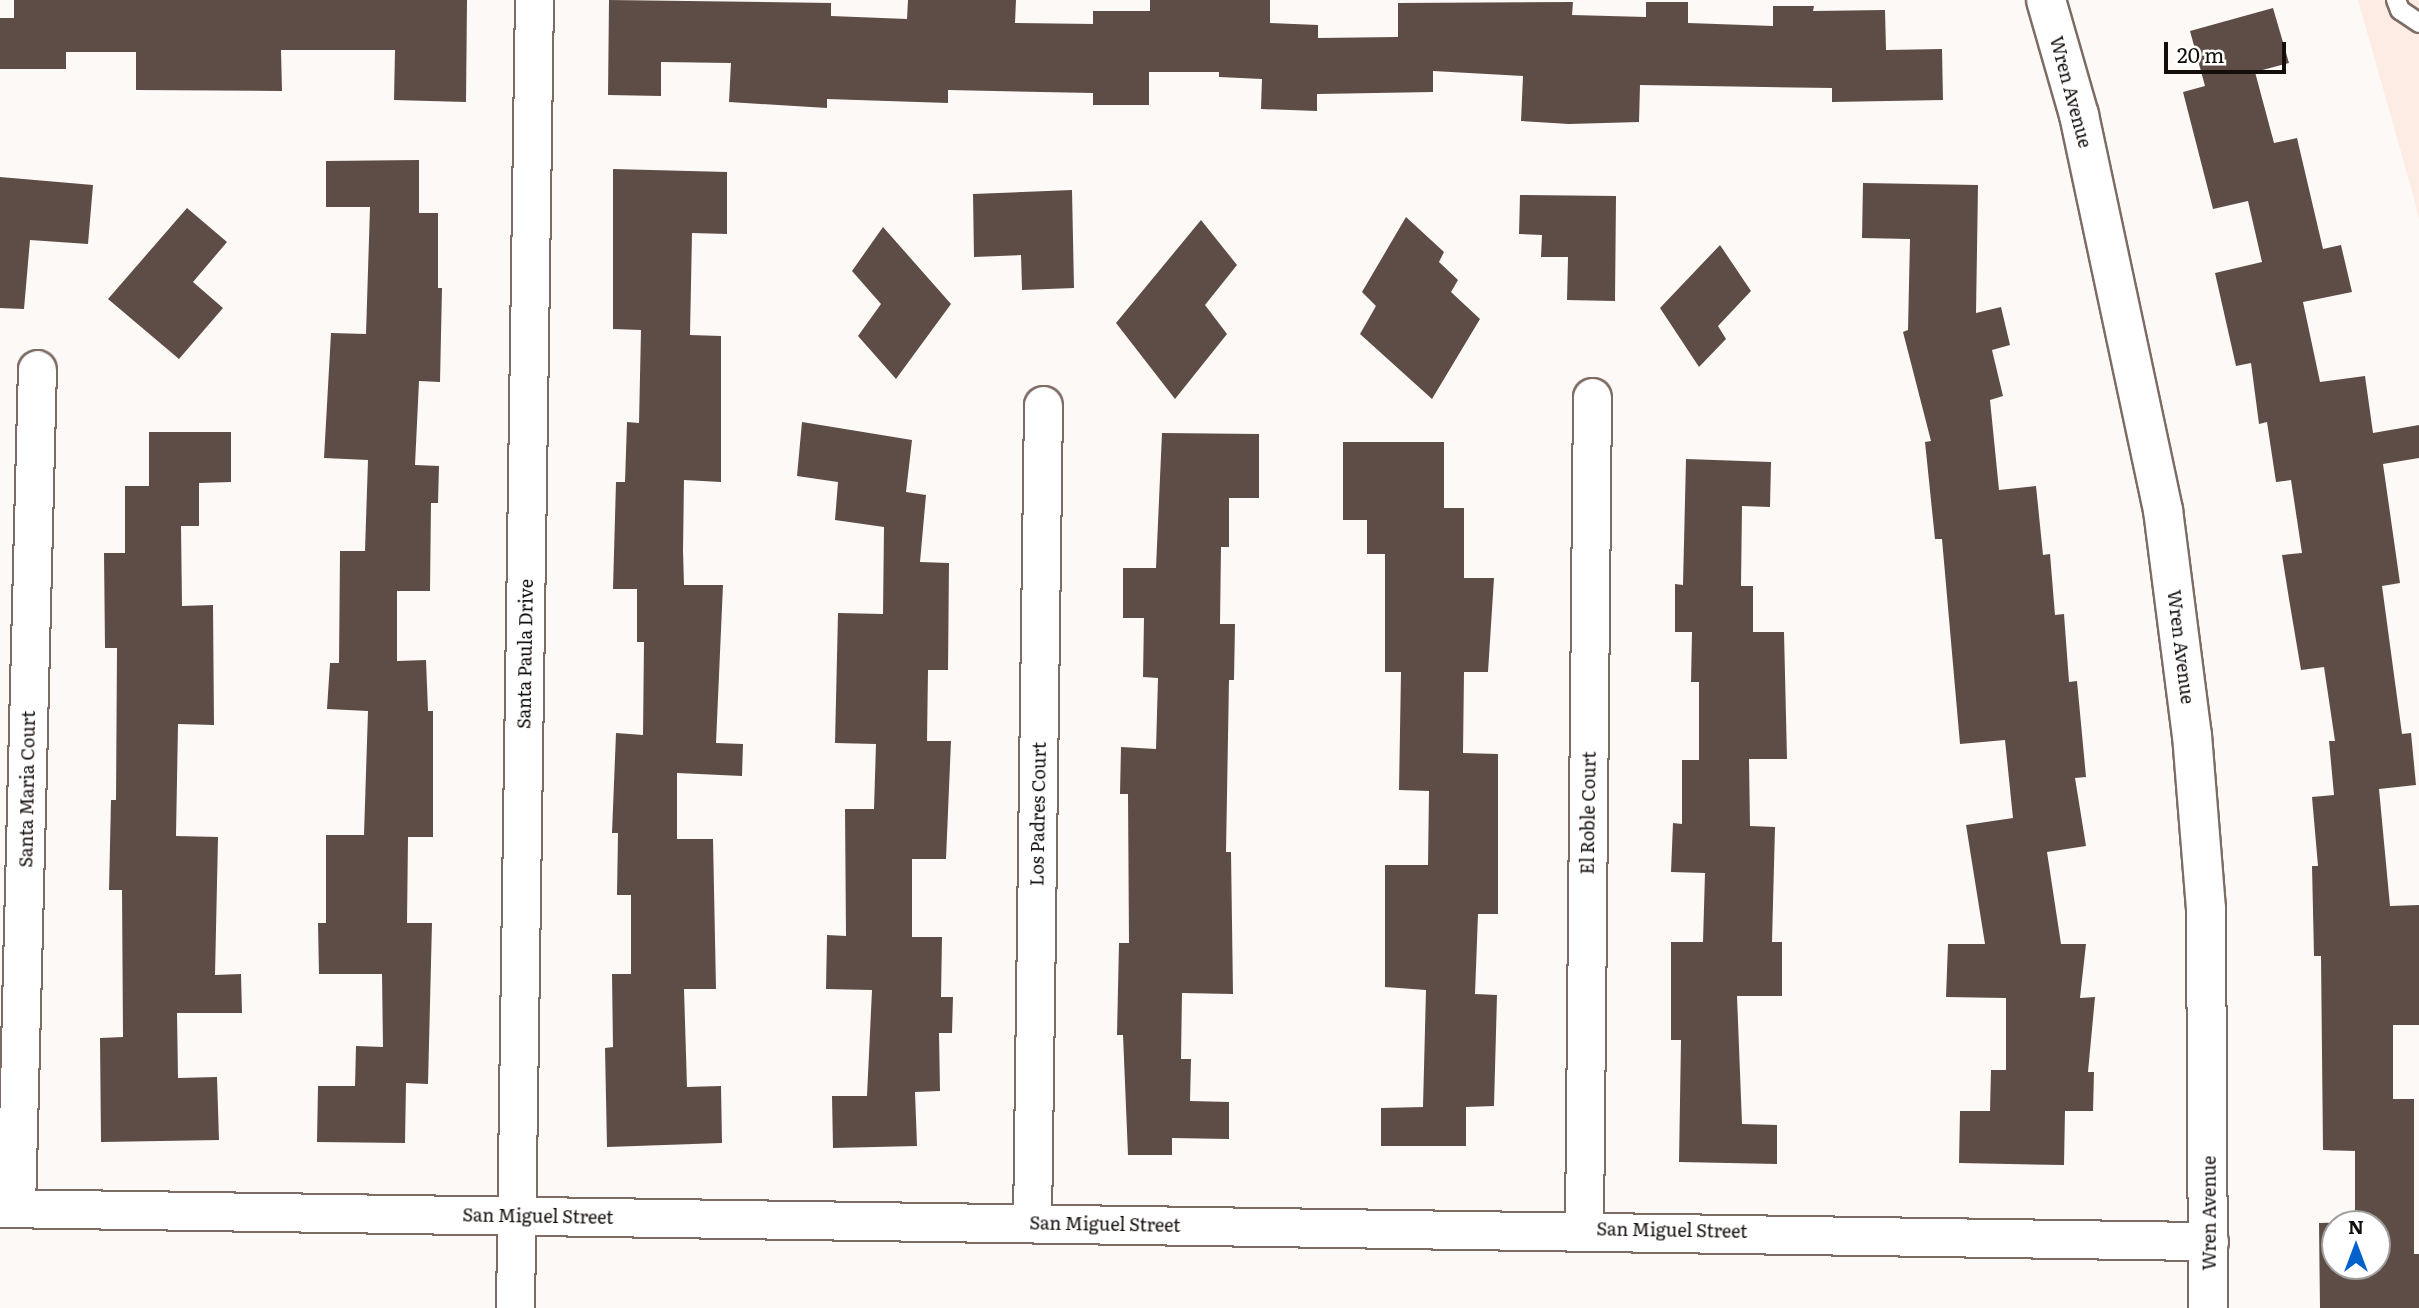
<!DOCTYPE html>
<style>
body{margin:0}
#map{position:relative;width:2419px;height:1308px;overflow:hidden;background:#fdf9f7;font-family:Literata,serif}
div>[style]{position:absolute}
.built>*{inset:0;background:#fcece4}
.building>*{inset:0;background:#5d4d46}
.roads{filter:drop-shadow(2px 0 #7d6c64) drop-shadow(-2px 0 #7d6c64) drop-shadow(0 2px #7d6c64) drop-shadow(0 -2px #7d6c64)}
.service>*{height:18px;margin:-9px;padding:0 9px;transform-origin:9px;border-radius:9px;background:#fff}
.minor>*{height:37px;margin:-18.5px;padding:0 18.5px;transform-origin:18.5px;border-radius:18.5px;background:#fff}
.tertiary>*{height:38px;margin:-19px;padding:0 19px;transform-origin:19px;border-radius:19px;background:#fff}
span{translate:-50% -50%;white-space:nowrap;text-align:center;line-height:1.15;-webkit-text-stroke:7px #fff;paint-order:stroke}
.street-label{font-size:18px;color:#140e0b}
.north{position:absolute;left:2321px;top:1210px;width:70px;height:70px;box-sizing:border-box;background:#fff;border:2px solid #a19f9d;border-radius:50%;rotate:0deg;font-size:19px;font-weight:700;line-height:28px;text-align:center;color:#140e0b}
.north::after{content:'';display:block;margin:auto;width:24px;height:32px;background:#0261ca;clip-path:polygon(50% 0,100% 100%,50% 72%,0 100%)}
.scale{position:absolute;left:2164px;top:42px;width:122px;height:32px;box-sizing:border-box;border:4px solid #140e0b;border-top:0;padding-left:9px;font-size:21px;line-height:24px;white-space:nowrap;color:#140e0b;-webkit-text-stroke:5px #fff;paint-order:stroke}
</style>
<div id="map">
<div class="built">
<i style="clip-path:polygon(2358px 0,2419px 0,2419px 221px,2414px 198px)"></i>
</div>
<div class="building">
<i style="clip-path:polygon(14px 0,467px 0,466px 102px,394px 100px,395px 50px,281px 50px,282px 91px,136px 90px,136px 52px,66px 52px,66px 69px,0 69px,0 18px,14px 18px)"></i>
<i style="clip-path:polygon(609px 0,831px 3px,831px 16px,907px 19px,908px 0,1016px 0,1015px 23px,1093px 24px,1093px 11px,1150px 11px,1150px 0,1270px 0,1270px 23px,1318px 25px,1318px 38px,1398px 37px,1398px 3px,1573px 2px,1572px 15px,1646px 17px,1646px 2px,1688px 2px,1688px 23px,1773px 26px,1773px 6px,1814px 6px,1813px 11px,1885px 10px,1886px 50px,1942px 49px,1943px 100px,1832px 102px,1832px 88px,1640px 85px,1639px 122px,1569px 124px,1521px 121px,1523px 76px,1433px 71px,1433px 92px,1317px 94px,1317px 111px,1261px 109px,1262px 79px,1219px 77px,1219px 72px,1149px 72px,1149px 105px,1093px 105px,1093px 93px,948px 90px,948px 103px,827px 99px,827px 108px,729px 102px,731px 63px,661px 62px,661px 96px,608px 95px)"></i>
<i style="clip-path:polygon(evenodd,2273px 8px,2289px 63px,2255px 72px,2274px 143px,2297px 138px,2323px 249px,2341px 245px,2352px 292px,2303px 302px,2320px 382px,2365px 376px,2373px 433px,2419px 425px,2419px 458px,2383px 464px,2400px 583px,2382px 586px,2402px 734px,2411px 733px,2416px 785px,2379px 789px,2390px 906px,2419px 905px,2419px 1025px,2393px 1025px,2393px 1099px,2414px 1099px,2414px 1254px,2419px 1254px,2419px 1308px,2320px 1308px,2319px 1223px,2355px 1222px,2355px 1151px,2323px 1150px,2321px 956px,2314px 956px,2312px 866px,2318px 866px,2312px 797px,2334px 795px,2329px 741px,2335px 741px,2324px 667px,2301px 670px,2289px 599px,2282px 555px,2302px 553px,2291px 480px,2276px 482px,2267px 422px,2259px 424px,2251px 363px,2236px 366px,2215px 273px,2262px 262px,2248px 201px,2213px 209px,2183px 92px,2205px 86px,2190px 31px,2273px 8px,2335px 1224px,2377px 1224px,2377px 1266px,2335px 1266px,2335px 1224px)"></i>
<i style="clip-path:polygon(419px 160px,419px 213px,438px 213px,438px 288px,442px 288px,440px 382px,419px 381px,415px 465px,439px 466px,438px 503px,431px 503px,430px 591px,397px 591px,397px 661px,426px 660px,428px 711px,433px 711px,433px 837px,408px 837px,407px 923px,432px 923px,428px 1084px,406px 1083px,405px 1143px,317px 1142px,318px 1086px,355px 1086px,356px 1046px,383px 1047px,382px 974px,319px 974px,318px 923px,326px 923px,326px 835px,364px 835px,368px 711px,327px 709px,330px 663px,339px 663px,340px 551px,365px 551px,368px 460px,324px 458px,331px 333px,366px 334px,370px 207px,326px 207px,326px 161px)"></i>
<i style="clip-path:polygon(613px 169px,727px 172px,727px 234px,692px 233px,690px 335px,721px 336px,721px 482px,684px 480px,683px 551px,684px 585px,723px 585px,716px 743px,743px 744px,742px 776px,677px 773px,677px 839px,713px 839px,716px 989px,684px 989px,687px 1087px,721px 1086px,722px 1143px,607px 1147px,605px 1048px,613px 1047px,612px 974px,631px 974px,631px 895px,617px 895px,618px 833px,612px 833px,616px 733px,643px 735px,644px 642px,637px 642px,637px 589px,613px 589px,616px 482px,625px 482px,627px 422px,639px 423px,641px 330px,613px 329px)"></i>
<i style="clip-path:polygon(0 177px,93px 185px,88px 244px,30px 240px,24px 309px,0 308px)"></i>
<i style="clip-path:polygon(1863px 183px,1978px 185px,1976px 313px,2001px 307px,2010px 345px,1992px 350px,2003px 396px,1990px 400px,1999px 490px,2036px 486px,2043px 555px,2050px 554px,2055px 615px,2064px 614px,2069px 682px,2077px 681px,2086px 777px,2075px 778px,2086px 846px,2047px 852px,2061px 944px,2086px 944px,2080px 998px,2095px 997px,2088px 1072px,2094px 1072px,2093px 1111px,2065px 1111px,2064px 1165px,1959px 1163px,1960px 1111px,1990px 1111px,1991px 1070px,2006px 1070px,2006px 998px,1946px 997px,1948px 944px,1985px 944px,1966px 825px,2013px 818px,2005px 740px,1960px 744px,1942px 539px,1935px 539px,1925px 442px,1931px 441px,1903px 332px,1908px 330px,1910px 239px,1862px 238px)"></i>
<i style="clip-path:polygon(1072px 190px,1074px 288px,1022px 290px,1021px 255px,974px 257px,973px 194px)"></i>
<i style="clip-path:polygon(1520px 195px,1616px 196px,1615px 301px,1567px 300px,1568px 257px,1541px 257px,1542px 235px,1519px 234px)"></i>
<i style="clip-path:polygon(187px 208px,227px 242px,193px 282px,223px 308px,179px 359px,108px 299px)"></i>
<i style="clip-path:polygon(1406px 217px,1444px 252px,1439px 262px,1458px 280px,1451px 292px,1480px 319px,1432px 399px,1360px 334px,1376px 306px,1362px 292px)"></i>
<i style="clip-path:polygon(1201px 220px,1237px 265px,1205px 305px,1227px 334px,1175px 399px,1116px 323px)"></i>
<i style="clip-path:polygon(883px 227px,951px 304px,896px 379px,858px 336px,881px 304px,852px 271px)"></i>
<i style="clip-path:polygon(1720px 245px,1751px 291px,1718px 326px,1726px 339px,1699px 367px,1660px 308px)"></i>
<i style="clip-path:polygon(802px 422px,912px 440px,906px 492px,926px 495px,920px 562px,949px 563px,948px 670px,928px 670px,927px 741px,951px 741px,946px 859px,912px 859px,912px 937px,942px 937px,941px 997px,953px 997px,952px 1033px,939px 1033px,940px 1091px,915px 1092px,917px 1146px,833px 1148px,832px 1096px,867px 1096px,872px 990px,826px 989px,827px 935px,846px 936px,845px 809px,874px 809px,876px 744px,835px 743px,838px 613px,883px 614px,884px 527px,835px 520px,838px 482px,797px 476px)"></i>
<i style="clip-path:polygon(149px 432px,231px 432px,231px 482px,199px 483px,199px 526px,181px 526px,182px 606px,213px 605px,214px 725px,178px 724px,176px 836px,218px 837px,215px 975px,241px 974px,242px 1013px,177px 1013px,178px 1078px,217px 1077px,219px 1140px,101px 1142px,100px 1038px,123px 1037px,122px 890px,109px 890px,111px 800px,116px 800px,117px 648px,105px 648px,104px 553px,125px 553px,125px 486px,149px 486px)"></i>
<i style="clip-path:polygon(1162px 433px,1259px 434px,1259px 498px,1229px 498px,1229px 547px,1221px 547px,1220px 624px,1235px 624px,1234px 680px,1229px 680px,1226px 852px,1231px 852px,1233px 994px,1182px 993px,1181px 1059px,1191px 1059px,1190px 1101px,1229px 1102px,1229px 1139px,1172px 1138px,1172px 1155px,1128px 1155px,1123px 1035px,1117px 1035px,1119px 943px,1129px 943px,1128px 794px,1120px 794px,1121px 747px,1156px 749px,1158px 678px,1143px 677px,1144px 618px,1123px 618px,1123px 568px,1156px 568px)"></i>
<i style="clip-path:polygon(1343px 442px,1444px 442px,1444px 508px,1464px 508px,1464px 578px,1494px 578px,1488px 672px,1464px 672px,1463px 753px,1498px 754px,1498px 914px,1478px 914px,1475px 994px,1497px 995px,1494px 1106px,1466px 1107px,1466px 1146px,1381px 1146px,1381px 1108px,1423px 1107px,1426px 990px,1385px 987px,1385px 865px,1428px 865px,1429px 791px,1399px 790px,1401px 672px,1385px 672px,1385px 554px,1367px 554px,1367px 520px,1343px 520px)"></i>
<i style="clip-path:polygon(1686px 459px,1771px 462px,1770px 507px,1742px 506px,1741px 586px,1753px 586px,1753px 632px,1784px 632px,1787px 759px,1749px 759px,1750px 826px,1775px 827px,1772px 942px,1782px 942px,1782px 996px,1737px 996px,1742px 1124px,1777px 1125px,1777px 1164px,1679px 1162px,1681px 1040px,1671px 1040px,1671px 942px,1703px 942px,1705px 873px,1671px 872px,1673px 823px,1682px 824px,1682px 760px,1699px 760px,1699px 682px,1691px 682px,1692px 632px,1675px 632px,1675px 584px,1683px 585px)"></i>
</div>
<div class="roads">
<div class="service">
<i style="left:2396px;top:0;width:11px;rotate:68deg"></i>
<i style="left:2400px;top:10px;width:23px;rotate:34deg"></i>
</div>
<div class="minor">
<i style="left:0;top:1208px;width:2209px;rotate:0.86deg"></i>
<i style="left:16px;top:1208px;width:839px;rotate:-88.57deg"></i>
<i style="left:1032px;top:1223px;width:818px;rotate:-89.23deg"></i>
<i style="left:1584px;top:1228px;width:831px;rotate:-89.45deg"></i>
<i style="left:515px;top:1308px;width:1308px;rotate:-89.17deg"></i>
</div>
<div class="tertiary">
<i style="left:2046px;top:0;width:120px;rotate:74deg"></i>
<i style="left:2079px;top:115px;width:404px;rotate:78deg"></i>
<i style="left:2163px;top:510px;width:227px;rotate:82.7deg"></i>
<i style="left:2192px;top:735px;width:175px;rotate:85.4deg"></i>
<i style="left:2206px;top:909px;width:399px;rotate:89.7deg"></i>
</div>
</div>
<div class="street-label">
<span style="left:2071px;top:92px;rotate:75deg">Wren Avenue</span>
<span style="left:2181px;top:647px;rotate:83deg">Wren Avenue</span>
<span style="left:525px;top:654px;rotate:-89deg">Santa Paula Drive</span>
<span style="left:27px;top:789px;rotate:-89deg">Santa Maria Court</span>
<span style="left:1588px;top:813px;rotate:-89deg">El Roble Court</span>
<span style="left:1038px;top:814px;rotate:-89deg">Los Padres Court</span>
<span style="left:2209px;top:1213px;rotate:-90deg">Wren Avenue</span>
<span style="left:538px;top:1216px;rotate:1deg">San Miguel Street</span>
<span style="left:1105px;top:1224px;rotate:1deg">San Miguel Street</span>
<span style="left:1672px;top:1230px;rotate:1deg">San Miguel Street</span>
</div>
<div class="north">N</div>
<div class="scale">20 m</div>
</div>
